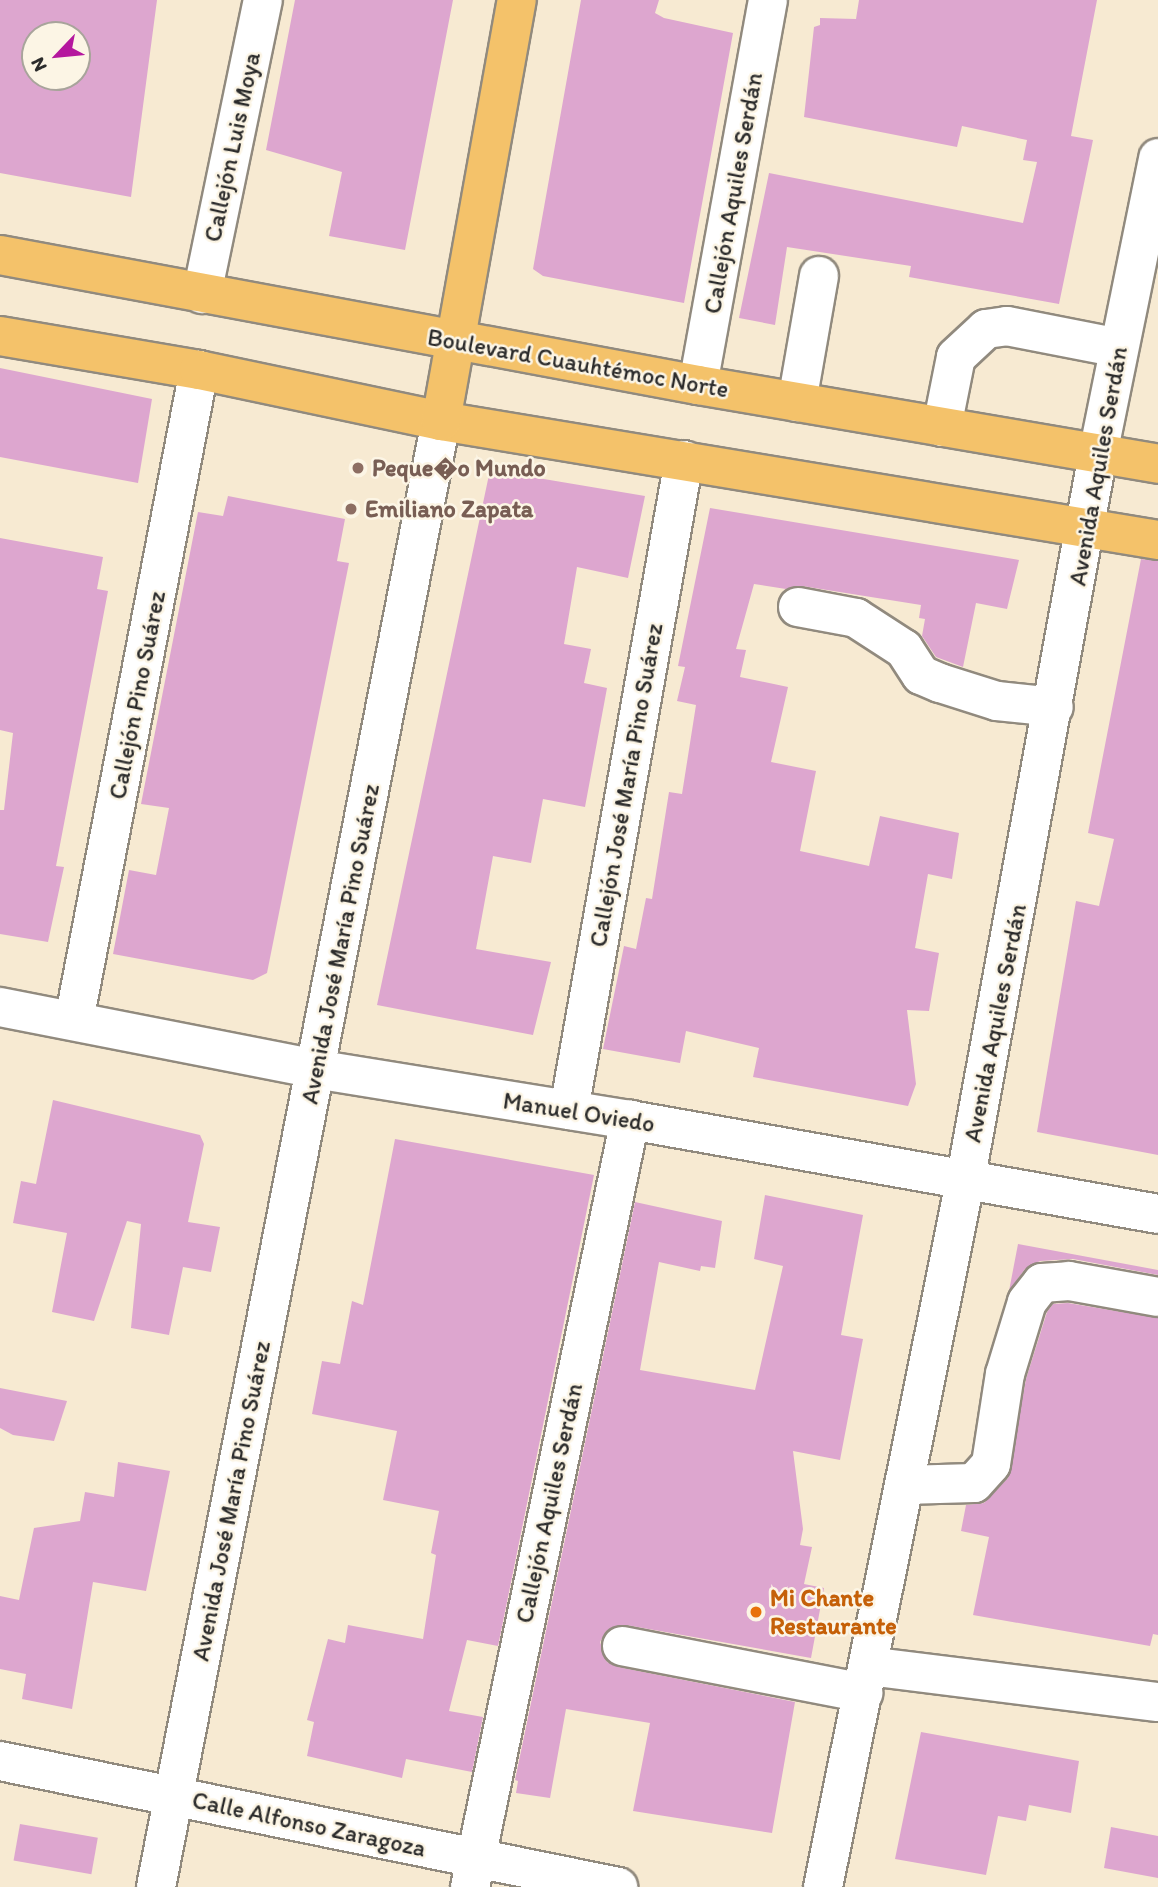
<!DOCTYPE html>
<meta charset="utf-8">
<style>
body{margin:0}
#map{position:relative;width:1158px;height:1887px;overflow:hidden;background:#f7ead2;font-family:Itim,sans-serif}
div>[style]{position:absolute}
.building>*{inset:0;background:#dda6cf;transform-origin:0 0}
.roads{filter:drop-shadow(2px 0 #918a7e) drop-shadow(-2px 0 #918a7e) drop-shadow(0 2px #918a7e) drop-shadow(0 -2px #918a7e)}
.minor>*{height:38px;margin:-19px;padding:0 19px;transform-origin:19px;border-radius:19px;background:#fff}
.major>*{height:38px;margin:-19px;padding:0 19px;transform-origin:19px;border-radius:19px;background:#f4c26a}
.dots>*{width:19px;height:19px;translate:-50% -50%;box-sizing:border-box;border:4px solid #fcf5e5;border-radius:50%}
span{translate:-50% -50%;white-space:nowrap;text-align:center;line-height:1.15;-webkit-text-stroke:5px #fcf5e5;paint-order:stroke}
.street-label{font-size:24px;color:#2b2b2b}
.education-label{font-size:24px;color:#785e54;font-weight:700}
.left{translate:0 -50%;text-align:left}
.food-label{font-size:24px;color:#c56008;font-weight:700}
.north{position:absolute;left:21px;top:21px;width:70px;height:70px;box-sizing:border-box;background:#fcf5e5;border:2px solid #a8a49b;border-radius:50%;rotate:244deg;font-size:19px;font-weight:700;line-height:28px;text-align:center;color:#2b2b2b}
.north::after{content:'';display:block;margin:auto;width:24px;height:32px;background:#b5179e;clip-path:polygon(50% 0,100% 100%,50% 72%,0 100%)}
</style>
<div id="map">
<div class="building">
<i style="clip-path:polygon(evenodd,0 0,157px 0,131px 197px,0 173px,0 0,35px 35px,77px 35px,77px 77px,35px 77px,35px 35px)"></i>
<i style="clip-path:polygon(295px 0,453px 0,405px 250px,329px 236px,342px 172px,266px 150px)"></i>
<i style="clip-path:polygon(581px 0,659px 0,655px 13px,664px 18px,733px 33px,684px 303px,543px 276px,533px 269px)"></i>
<i style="clip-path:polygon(859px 0,1097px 0,1071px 136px,1093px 140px,1059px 304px,909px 277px,911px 266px,787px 247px,775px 325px,739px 318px,769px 173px,1023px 223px,1037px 162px,1023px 160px,1027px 140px,962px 126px,957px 147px,804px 117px,814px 27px,820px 25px,820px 18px,856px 19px)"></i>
<i style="clip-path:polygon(0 368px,152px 399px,138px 483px,0 457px)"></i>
<i style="clip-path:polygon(490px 470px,645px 496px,628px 578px,577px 567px,564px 644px,591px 649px,584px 683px,607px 688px,585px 807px,543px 799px,531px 863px,493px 856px,476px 949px,551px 962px,533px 1035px,377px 1005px)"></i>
<i style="clip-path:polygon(228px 496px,345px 519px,337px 561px,349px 563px,267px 973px,253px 980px,113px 954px,129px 870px,156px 875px,169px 808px,141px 804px,198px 512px,223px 516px)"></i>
<i style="clip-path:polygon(710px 508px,1019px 560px,1007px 609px,976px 603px,963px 667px,936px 657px,922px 636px,925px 619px,919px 618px,921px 605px,802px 586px,786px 589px,754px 584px,736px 649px,746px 650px,740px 677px,788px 687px,771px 762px,816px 771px,800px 851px,869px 866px,880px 816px,959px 833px,952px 879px,928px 874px,915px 948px,939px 953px,929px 1011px,907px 1010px,916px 1084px,908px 1106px,753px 1077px,759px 1048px,686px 1031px,680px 1063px,603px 1049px,624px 946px,636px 949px,646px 898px,652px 899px,669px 792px,682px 794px,696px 705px,677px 701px,685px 667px,678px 666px)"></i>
<i style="clip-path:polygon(0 538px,103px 557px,97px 589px,108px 591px,56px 866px,64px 867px,48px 942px,0 934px,0 810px,4px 810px,13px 733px,0 730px)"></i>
<i style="clip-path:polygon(1141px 559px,1158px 561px,1158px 1155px,1037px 1132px,1076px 901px,1099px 906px,1114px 839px,1088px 833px)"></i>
<i style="clip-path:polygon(53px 1100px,200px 1135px,204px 1144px,188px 1222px,220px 1227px,211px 1272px,183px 1267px,169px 1335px,131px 1328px,141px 1224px,127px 1221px,94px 1321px,52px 1312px,67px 1233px,13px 1223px,21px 1181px,36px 1184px)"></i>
<i style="clip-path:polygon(395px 1139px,594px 1175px,498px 1646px,467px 1640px,449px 1711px,483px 1717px,472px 1772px,406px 1759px,402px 1778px,307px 1756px,314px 1722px,307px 1720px,328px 1639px,345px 1643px,348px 1625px,423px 1639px,436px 1555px,431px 1553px,439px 1511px,383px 1500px,397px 1431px,312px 1414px,322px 1361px,340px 1364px,352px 1301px,363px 1305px)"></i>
<i style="clip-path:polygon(765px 1195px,863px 1215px,841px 1335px,863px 1339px,840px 1460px,793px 1451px,803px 1529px,800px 1545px,812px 1547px,804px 1584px,824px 1588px,811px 1658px,626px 1625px,606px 1631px,600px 1642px,607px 1662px,618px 1667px,795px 1702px,772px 1833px,633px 1811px,650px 1723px,566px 1709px,550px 1798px,516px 1793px,518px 1781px,515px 1780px,635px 1202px,722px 1221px,715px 1268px,701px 1266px,700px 1271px,659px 1262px,640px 1370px,755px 1390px,783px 1266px,754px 1259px)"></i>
<i style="clip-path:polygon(1018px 1244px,1158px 1270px,1158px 1275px,1073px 1259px,1040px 1261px,1025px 1269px,1009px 1291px)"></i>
<i style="clip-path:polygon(1068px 1303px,1158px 1318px,1158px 1635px,1153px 1634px,1150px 1646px,973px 1615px,989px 1537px,961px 1531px,966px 1505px,984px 1503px,1008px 1478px,1026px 1379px,1047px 1312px,1053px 1304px)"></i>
<i style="clip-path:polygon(0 1388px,67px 1401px,54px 1441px,13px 1435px,0 1428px)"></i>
<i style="clip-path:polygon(118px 1462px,170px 1471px,146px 1591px,93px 1582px,72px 1709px,22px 1699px,26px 1674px,0 1669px,0 1596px,19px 1600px,34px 1528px,80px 1521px,85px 1492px,114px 1497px)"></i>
<i style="clip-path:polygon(921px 1732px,1079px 1761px,1071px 1813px,1029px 1805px,1026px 1821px,998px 1816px,986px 1875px,895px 1859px)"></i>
<i style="left:20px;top:1824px;width:79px;height:37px;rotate:10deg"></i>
<i style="clip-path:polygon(1111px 1827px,1158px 1836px,1158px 1878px,1104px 1868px)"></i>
</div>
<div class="roads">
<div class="minor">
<i style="left:202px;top:294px;width:300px;rotate:-78.3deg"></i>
<i style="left:698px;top:385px;width:391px;rotate:-79.7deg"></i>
<i style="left:797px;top:402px;width:128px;rotate:-80.1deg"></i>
<i style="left:942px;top:427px;width:71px;rotate:-78.7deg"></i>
<i style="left:956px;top:357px;width:41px;rotate:-43deg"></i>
<i style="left:986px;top:329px;width:21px;rotate:-8deg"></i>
<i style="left:1007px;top:326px;width:114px;rotate:11.1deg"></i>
<i style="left:798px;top:607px;width:59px;rotate:10.7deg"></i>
<i style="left:856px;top:618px;width:57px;rotate:32.9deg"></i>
<i style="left:904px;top:649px;width:31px;rotate:57deg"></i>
<i style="left:921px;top:675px;width:21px;rotate:23deg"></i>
<i style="left:940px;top:683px;width:60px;rotate:17.5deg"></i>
<i style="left:997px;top:701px;width:57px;rotate:6deg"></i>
<i style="left:0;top:1007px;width:321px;rotate:11.1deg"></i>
<i style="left:315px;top:1069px;width:319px;rotate:9.2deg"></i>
<i style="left:630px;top:1120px;width:536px;rotate:10.09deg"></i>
<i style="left:74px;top:1021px;width:663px;rotate:-79.13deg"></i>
<i style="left:569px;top:1110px;width:660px;rotate:-79.97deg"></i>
<i style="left:904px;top:1485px;width:70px;rotate:-1.6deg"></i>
<i style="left:974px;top:1483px;width:25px;rotate:-48deg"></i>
<i style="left:991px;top:1464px;width:91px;rotate:-81.2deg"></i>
<i style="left:1005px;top:1374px;width:75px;rotate:-73deg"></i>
<i style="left:1027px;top:1302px;width:24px;rotate:-52deg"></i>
<i style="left:1042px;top:1283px;width:27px;rotate:-4deg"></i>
<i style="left:1069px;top:1281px;width:90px;rotate:10.2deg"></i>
<i style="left:622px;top:1646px;width:246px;rotate:11deg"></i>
<i style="left:868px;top:1666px;width:292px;rotate:7.1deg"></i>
<i style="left:0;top:1761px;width:631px;rotate:11.52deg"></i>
<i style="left:156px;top:1887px;width:1493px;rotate:-79deg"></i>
<i style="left:470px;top:1887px;width:784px;rotate:-78.22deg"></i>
<i style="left:823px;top:1887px;width:719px;rotate:-78.61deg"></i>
<i style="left:965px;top:1182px;width:740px;rotate:-79.65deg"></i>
<i style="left:1098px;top:454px;width:302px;rotate:-78.5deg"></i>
</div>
<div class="major">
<i style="left:0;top:255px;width:710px;rotate:10.55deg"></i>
<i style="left:698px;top:385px;width:467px;rotate:9.7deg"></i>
<i style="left:0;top:336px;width:202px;rotate:9.7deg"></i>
<i style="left:199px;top:370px;width:247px;rotate:11.9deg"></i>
<i style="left:441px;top:421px;width:727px;rotate:9.42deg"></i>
<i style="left:441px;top:421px;width:428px;rotate:-79.8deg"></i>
</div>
</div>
<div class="dots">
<i style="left:358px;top:468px;background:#8d6e63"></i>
<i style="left:351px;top:509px;background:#8d6e63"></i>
<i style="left:756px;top:1612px;background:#e8710a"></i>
</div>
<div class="street-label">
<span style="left:232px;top:147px;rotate:-78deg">Callejón Luis Moya</span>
<span style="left:733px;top:193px;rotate:-80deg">Callejón Aquiles Serdán</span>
<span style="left:578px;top:363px;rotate:10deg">Boulevard Cuauhtémoc Norte</span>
<span style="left:1098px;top:466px;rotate:-80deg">Avenida Aquiles Serdán</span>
<span style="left:137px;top:695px;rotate:-79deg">Callejón Pino Suárez</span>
<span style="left:626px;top:785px;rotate:-80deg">Callejón José María Pino Suárez</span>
<span style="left:340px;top:944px;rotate:-79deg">Avenida José María Pino Suárez</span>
<span style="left:995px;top:1023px;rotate:-79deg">Avenida Aquiles Serdán</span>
<span style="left:579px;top:1112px;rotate:9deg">Manuel Oviedo</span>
<span style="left:231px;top:1501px;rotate:-79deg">Avenida José María Pino Suárez</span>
<span style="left:549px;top:1503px;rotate:-78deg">Callejón Aquiles Serdán</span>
<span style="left:309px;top:1824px;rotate:12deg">Calle Alfonso Zaragoza</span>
</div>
<div class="education-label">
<span class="left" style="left:372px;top:468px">Peque�o Mundo</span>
<span class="left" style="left:365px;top:509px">Emiliano Zapata</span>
</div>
<div class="food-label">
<span class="left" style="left:770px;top:1612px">Mi Chante<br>Restaurante</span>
</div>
<div class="north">N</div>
</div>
